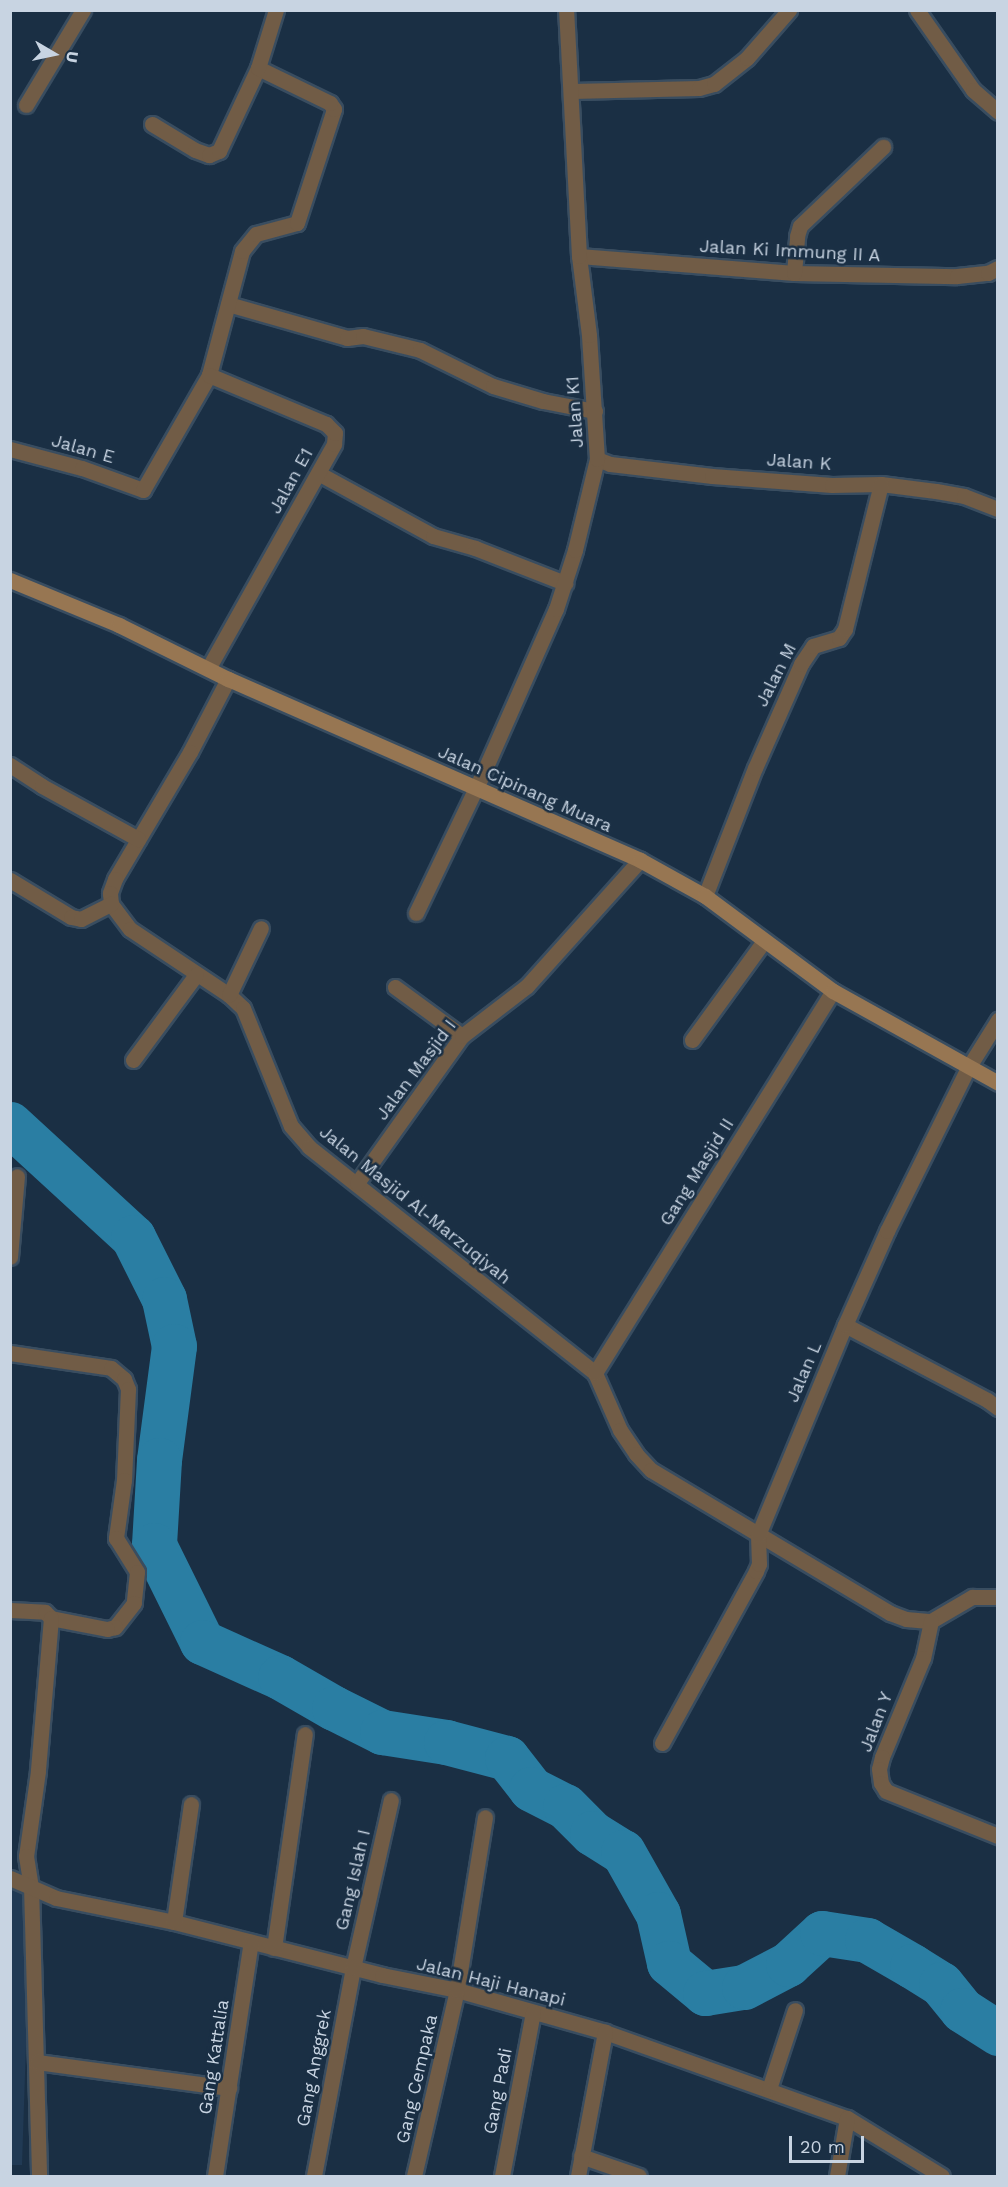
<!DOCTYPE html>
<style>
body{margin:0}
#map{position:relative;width:1008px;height:2187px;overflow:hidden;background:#1a2f44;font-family:"Work Sans",sans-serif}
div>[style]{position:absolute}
.built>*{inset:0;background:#213a54}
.river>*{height:45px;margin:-22.5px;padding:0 22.5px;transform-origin:22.5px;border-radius:22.5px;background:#2a7ea3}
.roads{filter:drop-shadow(2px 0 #394d60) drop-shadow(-2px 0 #394d60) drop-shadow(0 2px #394d60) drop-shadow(0 -2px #394d60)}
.street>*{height:15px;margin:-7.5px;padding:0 7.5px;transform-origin:7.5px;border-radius:7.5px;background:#715c46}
.secondary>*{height:15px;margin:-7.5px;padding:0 7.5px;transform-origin:7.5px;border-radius:7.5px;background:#977652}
span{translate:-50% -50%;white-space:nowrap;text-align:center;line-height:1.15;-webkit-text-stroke:5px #1a2f44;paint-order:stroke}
.street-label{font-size:18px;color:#c8d4e2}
.frame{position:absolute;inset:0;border:12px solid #c8d4e2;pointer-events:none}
.north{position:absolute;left:24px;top:24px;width:60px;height:60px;-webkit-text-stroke:4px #1a2f44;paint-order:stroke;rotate:99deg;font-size:16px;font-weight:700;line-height:24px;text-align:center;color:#c8d4e2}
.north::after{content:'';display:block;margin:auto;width:21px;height:27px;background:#c8d4e2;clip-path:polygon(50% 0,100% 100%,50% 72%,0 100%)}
.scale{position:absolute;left:789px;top:2136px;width:75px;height:27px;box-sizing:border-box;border:3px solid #c8d4e2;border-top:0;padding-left:8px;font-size:18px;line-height:21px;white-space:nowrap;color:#c8d4e2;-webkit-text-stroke:4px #1a2f44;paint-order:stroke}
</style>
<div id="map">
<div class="built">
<i style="clip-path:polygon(11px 1889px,31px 1894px,22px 2165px,11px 2165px)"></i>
</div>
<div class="river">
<i style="left:10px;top:1124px;width:167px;rotate:42.6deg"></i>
<i style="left:133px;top:1237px;width:69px;rotate:63.4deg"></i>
<i style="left:164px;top:1299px;width:48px;rotate:78deg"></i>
<i style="left:174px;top:1346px;width:115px;rotate:97.5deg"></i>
<i style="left:159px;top:1460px;width:85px;rotate:93.4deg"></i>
<i style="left:154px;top:1545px;width:108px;rotate:63.7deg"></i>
<i style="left:202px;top:1642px;width:85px;rotate:24.2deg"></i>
<i style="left:280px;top:1677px;width:62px;rotate:29.9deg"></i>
<i style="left:334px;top:1708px;width:54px;rotate:26.6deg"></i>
<i style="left:382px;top:1732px;width:65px;rotate:8.9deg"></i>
<i style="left:446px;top:1742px;width:63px;rotate:14.7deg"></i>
<i style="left:507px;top:1758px;width:39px;rotate:52deg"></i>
<i style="left:531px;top:1789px;width:38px;rotate:27deg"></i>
<i style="left:565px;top:1806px;width:38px;rotate:45deg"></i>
<i style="left:592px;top:1833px;width:36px;rotate:32deg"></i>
<i style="left:623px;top:1852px;width:71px;rotate:60.6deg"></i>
<i style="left:658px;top:1914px;width:50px;rotate:77.3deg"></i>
<i style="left:669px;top:1963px;width:47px;rotate:39.8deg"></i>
<i style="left:705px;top:1993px;width:39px;rotate:-9deg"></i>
<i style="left:744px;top:1987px;width:50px;rotate:-27.6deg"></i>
<i style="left:788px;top:1964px;width:46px;rotate:-42.4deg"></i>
<i style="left:822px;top:1933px;width:46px;rotate:8.8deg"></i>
<i style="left:867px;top:1940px;width:52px;rotate:30deg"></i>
<i style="left:912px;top:1966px;width:34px;rotate:32deg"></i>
<i style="left:941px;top:1984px;width:33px;rotate:51deg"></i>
<i style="left:962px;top:2010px;width:43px;rotate:32.6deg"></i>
</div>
<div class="roads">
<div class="street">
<i style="left:917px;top:10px;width:98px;rotate:55deg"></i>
<i style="left:973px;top:90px;width:33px;rotate:41deg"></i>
<i style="left:572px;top:91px;width:127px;rotate:-1.4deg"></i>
<i style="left:699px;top:88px;width:16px;rotate:-15deg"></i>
<i style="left:714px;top:84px;width:42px;rotate:-38.2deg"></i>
<i style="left:747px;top:58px;width:64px;rotate:-48.8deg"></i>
<i style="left:26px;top:105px;width:111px;rotate:-59deg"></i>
<i style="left:152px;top:124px;width:50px;rotate:31.2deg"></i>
<i style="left:195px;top:150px;width:15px;rotate:20deg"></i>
<i style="left:209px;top:155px;width:11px;rotate:-22deg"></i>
<i style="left:219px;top:151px;width:92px;rotate:-64.8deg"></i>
<i style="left:579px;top:256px;width:216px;rotate:4.5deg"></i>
<i style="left:794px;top:273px;width:163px;rotate:1.1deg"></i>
<i style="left:957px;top:276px;width:31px;rotate:-6deg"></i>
<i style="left:988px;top:273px;width:11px;rotate:-27deg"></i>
<i style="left:794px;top:273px;width:37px;rotate:-85deg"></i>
<i style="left:797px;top:236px;width:10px;rotate:-73deg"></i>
<i style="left:800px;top:226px;width:115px;rotate:-43.6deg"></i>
<i style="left:228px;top:304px;width:124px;rotate:15.9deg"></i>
<i style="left:347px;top:338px;width:16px;rotate:-7deg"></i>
<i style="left:363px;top:336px;width:59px;rotate:13.8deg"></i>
<i style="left:420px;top:350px;width:81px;rotate:26.3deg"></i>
<i style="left:493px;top:386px;width:52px;rotate:16.7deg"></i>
<i style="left:543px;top:401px;width:53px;rotate:10.9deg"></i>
<i style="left:10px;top:449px;width:74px;rotate:14.8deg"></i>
<i style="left:82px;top:468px;width:65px;rotate:19.8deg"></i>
<i style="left:143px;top:490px;width:133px;rotate:-60.1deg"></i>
<i style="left:209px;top:375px;width:128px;rotate:-75.1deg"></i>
<i style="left:242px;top:251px;width:22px;rotate:-51deg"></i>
<i style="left:256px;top:234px;width:42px;rotate:-15deg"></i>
<i style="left:297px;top:223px;width:120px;rotate:-72deg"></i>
<i style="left:334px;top:109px;width:7px;rotate:-124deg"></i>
<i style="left:330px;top:103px;width:80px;rotate:-154.1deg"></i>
<i style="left:258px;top:68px;width:61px;rotate:-72.8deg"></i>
<i style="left:597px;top:459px;width:14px;rotate:21deg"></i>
<i style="left:610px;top:464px;width:103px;rotate:6.7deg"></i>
<i style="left:712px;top:476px;width:120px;rotate:4.3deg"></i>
<i style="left:832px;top:485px;width:49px;rotate:-1.2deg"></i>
<i style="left:881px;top:484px;width:55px;rotate:7.3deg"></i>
<i style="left:936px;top:491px;width:28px;rotate:10deg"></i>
<i style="left:964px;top:496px;width:36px;rotate:21deg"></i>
<i style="left:318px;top:473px;width:131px;rotate:28.7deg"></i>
<i style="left:433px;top:536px;width:44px;rotate:15.9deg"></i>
<i style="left:475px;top:548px;width:97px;rotate:21.3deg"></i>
<i style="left:209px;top:667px;width:256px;rotate:-60.7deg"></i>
<i style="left:334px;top:444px;width:11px;rotate:-85deg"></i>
<i style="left:335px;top:433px;width:13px;rotate:-135deg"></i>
<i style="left:326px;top:424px;width:127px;rotate:-157.3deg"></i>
<i style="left:228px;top:679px;width:82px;rotate:117.5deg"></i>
<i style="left:190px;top:752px;width:147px;rotate:120.6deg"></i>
<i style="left:115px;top:879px;width:15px;rotate:110deg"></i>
<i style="left:110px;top:893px;width:11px;rotate:85deg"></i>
<i style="left:111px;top:904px;width:31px;rotate:53deg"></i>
<i style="left:130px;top:929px;width:119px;rotate:33.7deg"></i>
<i style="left:229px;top:995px;width:19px;rotate:43deg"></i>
<i style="left:243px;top:1008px;width:127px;rotate:67.9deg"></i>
<i style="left:291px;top:1126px;width:28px;rotate:49deg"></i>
<i style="left:309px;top:1147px;width:365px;rotate:38.3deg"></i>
<i style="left:595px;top:1373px;width:62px;rotate:66.3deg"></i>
<i style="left:620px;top:1430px;width:29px;rotate:56deg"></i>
<i style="left:636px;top:1454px;width:22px;rotate:47deg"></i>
<i style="left:651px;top:1470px;width:279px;rotate:30.9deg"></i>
<i style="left:890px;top:1613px;width:17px;rotate:21deg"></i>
<i style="left:906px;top:1619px;width:25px;rotate:5deg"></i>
<i style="left:931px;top:1621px;width:48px;rotate:-30.3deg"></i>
<i style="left:972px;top:1597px;width:26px"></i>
<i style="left:10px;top:765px;width:38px;rotate:33deg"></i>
<i style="left:42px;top:786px;width:110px;rotate:28.9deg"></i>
<i style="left:10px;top:880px;width:71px;rotate:31.2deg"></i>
<i style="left:71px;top:917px;width:10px;rotate:11deg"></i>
<i style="left:81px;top:919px;width:34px;rotate:-27deg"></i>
<i style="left:705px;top:896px;width:137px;rotate:-68.7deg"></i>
<i style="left:755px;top:768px;width:114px;rotate:-66.1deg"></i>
<i style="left:801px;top:664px;width:22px;rotate:-56deg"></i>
<i style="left:813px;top:646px;width:27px;rotate:-17deg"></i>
<i style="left:839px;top:638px;width:11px;rotate:-56deg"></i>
<i style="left:845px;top:629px;width:149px;rotate:-76.1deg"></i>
<i style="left:416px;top:913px;width:160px;rotate:-64.4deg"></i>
<i style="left:485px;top:769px;width:175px;rotate:-66.1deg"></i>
<i style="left:556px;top:609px;width:62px;rotate:-72.1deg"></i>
<i style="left:575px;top:550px;width:94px;rotate:-76.4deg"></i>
<i style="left:597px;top:459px;width:124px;rotate:-93.7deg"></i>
<i style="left:589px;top:335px;width:80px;rotate:-97.2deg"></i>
<i style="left:579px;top:256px;width:246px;rotate:-93deg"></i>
<i style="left:395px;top:987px;width:83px;rotate:36.2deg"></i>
<i style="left:229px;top:995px;width:74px;rotate:-64.5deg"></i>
<i style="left:692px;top:1040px;width:122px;rotate:-54deg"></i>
<i style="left:133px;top:1060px;width:106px;rotate:-53.5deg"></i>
<i style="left:357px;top:1183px;width:181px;rotate:-54.5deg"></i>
<i style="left:462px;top:1036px;width:82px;rotate:-37.6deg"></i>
<i style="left:527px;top:986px;width:169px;rotate:-48.1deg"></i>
<i style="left:10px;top:1257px;width:81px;rotate:-85.1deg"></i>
<i style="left:845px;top:1325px;width:161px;rotate:27.8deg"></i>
<i style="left:987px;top:1400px;width:14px;rotate:36deg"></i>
<i style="left:10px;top:1353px;width:102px;rotate:8.4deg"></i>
<i style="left:111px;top:1368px;width:17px;rotate:40deg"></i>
<i style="left:124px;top:1379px;width:11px;rotate:68deg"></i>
<i style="left:128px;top:1389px;width:91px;rotate:92.5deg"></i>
<i style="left:124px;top:1480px;width:59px;rotate:97.9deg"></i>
<i style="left:116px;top:1538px;width:40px;rotate:58deg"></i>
<i style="left:137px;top:1572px;width:31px;rotate:96deg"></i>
<i style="left:134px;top:1603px;width:31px;rotate:128deg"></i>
<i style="left:115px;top:1627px;width:8px;rotate:166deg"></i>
<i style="left:107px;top:1629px;width:57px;rotate:-168.9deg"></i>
<i style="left:595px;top:1373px;width:450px;rotate:-58.1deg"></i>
<i style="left:10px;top:1610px;width:35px;rotate:3deg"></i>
<i style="left:45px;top:1612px;width:8px;rotate:45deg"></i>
<i style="left:51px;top:1618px;width:154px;rotate:94.9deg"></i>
<i style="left:38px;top:1771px;width:86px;rotate:98deg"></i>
<i style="left:26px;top:1856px;width:30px;rotate:81deg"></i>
<i style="left:31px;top:1886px;width:290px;rotate:88.4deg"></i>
<i style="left:931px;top:1621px;width:38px;rotate:102deg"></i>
<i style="left:923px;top:1658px;width:107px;rotate:112.5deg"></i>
<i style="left:882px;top:1757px;width:12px;rotate:104deg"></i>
<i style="left:879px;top:1769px;width:14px;rotate:82deg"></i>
<i style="left:881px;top:1783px;width:9px;rotate:58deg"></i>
<i style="left:886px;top:1791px;width:121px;rotate:21.9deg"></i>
<i style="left:662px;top:1743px;width:196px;rotate:-61.3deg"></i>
<i style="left:756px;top:1571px;width:8px;rotate:-67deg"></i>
<i style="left:759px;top:1564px;width:29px;rotate:-92deg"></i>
<i style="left:758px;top:1535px;width:227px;rotate:-67.5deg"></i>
<i style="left:845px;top:1325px;width:103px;rotate:-65.9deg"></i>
<i style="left:887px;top:1231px;width:182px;rotate:-63.6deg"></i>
<i style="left:968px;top:1068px;width:57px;rotate:-58deg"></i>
<i style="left:10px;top:1878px;width:50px;rotate:23.5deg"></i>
<i style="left:56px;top:1898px;width:120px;rotate:11.5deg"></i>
<i style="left:174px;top:1922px;width:215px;rotate:14.3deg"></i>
<i style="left:382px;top:1975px;width:76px;rotate:11.3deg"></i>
<i style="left:457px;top:1990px;width:154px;rotate:15.8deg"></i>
<i style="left:605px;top:2032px;width:257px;rotate:19.6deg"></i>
<i style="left:847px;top:2118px;width:111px;rotate:31.4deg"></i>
<i style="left:174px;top:1922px;width:119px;rotate:-81.8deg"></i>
<i style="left:274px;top:1948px;width:216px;rotate:-81.8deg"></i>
<i style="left:37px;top:2062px;width:194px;rotate:7.7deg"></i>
<i style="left:769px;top:2089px;width:83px;rotate:-71.8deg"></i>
<i style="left:581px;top:2156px;width:61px;rotate:19deg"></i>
<i style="left:215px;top:2176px;width:237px;rotate:-81.3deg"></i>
<i style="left:314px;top:2176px;width:212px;rotate:-79.4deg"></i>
<i style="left:353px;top:1968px;width:172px;rotate:-77.3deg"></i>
<i style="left:414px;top:2176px;width:191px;rotate:-77deg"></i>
<i style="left:457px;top:1990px;width:175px;rotate:-80.8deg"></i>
<i style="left:502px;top:2176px;width:167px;rotate:-79.3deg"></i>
<i style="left:578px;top:2176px;width:147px;rotate:-79.4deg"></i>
<i style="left:837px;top:2176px;width:59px;rotate:-80.2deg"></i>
</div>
<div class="secondary">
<i style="left:10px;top:580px;width:118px;rotate:22.4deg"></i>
<i style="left:119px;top:625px;width:122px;rotate:26.4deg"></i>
<i style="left:228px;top:679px;width:450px;rotate:23.7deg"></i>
<i style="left:640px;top:860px;width:74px;rotate:29deg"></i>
<i style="left:705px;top:896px;width:159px;rotate:36.6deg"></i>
<i style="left:833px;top:991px;width:189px;rotate:29.1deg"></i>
</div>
</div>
<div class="street-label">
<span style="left:790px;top:251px;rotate:3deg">Jalan Ki Immung II A</span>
<span style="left:575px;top:412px;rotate:-94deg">Jalan K1</span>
<span style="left:83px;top:449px;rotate:16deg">Jalan E</span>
<span style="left:799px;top:462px;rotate:4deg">Jalan K</span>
<span style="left:291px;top:481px;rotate:-61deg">Jalan E1</span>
<span style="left:776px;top:675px;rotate:-63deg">Jalan M</span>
<span style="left:525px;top:789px;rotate:24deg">Jalan Cipinang Muara</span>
<span style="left:416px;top:1070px;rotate:-53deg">Jalan Masjid I</span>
<span style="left:697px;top:1172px;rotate:-58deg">Gang Masjid II</span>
<span style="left:415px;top:1205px;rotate:39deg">Jalan Masjid Al-Marzuqiyah</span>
<span style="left:804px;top:1372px;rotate:-67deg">Jalan L</span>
<span style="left:876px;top:1722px;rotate:-69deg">Jalan Y</span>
<span style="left:353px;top:1880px;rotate:-77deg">Gang Islah I</span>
<span style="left:491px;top:1982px;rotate:14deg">Jalan Haji Hanapi</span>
<span style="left:214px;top:2057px;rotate:-81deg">Gang Kattalia</span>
<span style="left:314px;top:2068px;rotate:-79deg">Gang Anggrek</span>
<span style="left:417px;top:2079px;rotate:-77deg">Gang Cempaka</span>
<span style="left:498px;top:2091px;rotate:-79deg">Gang Padi</span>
</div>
<div class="frame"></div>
<div class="north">U</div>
<div class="scale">20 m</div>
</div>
